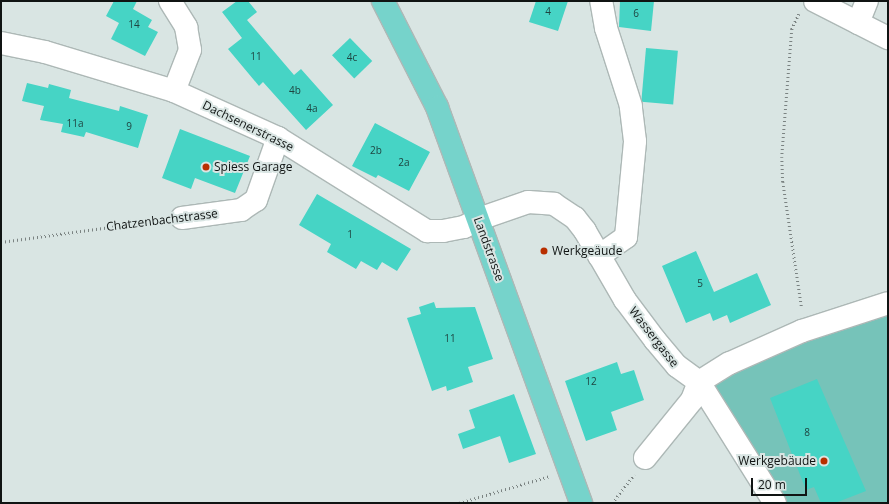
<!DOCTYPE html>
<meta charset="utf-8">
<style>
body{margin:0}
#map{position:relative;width:889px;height:504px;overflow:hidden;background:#d9e5e3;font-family:"Open Sans",sans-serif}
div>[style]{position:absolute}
.green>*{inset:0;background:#76c3b9}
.building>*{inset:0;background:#46d4c5;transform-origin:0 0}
.path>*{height:2.5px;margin-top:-1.25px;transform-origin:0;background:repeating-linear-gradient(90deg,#7b8382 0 1px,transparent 0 4px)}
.roads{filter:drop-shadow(1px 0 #adb8b6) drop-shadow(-1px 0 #adb8b6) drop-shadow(0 1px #adb8b6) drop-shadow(0 -1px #adb8b6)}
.minor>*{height:22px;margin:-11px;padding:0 11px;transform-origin:11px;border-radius:11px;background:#fff}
.major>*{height:22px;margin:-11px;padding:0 11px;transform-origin:11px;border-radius:11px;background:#76d3cb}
.dots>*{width:11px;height:11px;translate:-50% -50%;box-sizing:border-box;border:2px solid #d9e5e3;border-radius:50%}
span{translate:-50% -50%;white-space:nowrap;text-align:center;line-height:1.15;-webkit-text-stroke:4px #d9e5e3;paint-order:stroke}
.number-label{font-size:10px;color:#1e4440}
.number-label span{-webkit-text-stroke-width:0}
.street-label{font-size:12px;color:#101413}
.poi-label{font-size:12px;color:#101413}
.left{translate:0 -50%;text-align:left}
.right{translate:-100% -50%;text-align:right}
.frame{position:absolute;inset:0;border:2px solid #101413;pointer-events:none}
.scale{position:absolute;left:751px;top:478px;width:56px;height:18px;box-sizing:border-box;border:2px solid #101413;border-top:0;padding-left:5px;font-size:12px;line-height:14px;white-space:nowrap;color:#101413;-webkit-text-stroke:3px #d9e5e3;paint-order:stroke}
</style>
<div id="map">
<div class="green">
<i style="clip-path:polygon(888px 304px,888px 503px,778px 503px,704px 382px)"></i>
</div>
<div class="building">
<i style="clip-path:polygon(114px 1px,137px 1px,133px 9px,152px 20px,148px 27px,158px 32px,145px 56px,111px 39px,119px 23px,106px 16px)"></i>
<i style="clip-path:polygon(237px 1px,248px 1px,257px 12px,247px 20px,294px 75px,301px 69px,333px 105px,306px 130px,263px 82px,259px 86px,228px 49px,242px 38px,222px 12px)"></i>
<i style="clip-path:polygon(536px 1px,568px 1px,558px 31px,529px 22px)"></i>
<i style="clip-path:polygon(620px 1px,654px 1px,651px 31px,619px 27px)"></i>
<i style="left:350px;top:38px;width:32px;height:25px;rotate:46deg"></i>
<i style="left:646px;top:48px;width:32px;height:54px;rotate:5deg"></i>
<i style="clip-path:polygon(27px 83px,48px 88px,49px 84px,71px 90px,69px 98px,119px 111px,120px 106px,148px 115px,138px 148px,86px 132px,84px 137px,61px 132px,63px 124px,40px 120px,44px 106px,22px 101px)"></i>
<i style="clip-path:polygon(375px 123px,430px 152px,409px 191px,378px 175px,376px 178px,352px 166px)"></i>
<i style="clip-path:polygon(180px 129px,250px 156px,235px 193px,195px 178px,191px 189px,162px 178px)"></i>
<i style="clip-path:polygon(317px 194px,411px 249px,397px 271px,382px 262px,377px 270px,361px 261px,356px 269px,327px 252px,331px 244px,299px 225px)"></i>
<i style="clip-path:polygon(696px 251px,714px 292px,757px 273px,771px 305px,730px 323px,727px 315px,713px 321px,710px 313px,686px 323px,662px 266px)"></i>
<i style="clip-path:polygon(434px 302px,436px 308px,475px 307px,493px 359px,468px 367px,473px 382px,447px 391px,446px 386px,432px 391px,407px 318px,421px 314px,419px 307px)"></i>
<i style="clip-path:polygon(617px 362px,621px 374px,634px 370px,644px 400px,611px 412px,617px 430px,586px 441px,565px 381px)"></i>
<i style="clip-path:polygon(817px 379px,866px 491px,835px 503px,821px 503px,814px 487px,806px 490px,770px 398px)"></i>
<i style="clip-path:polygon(514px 394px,536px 454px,509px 463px,500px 436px,463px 449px,458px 434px,475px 428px,469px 410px)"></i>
</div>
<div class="path">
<i style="left:799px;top:14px;width:17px;rotate:115deg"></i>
<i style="left:792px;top:29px;width:128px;rotate:94.5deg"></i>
<i style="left:782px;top:157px;width:25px;rotate:88deg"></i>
<i style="left:783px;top:182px;width:128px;rotate:81.5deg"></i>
<i style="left:1px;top:242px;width:162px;rotate:-7.8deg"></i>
<i style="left:459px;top:503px;width:95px;rotate:-16.5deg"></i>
<i style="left:612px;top:503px;width:36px;rotate:-52deg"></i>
</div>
<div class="roads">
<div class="minor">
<i style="left:170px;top:1px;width:31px;rotate:58deg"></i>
<i style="left:186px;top:27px;width:23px;rotate:80deg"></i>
<i style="left:190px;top:50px;width:44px;rotate:111.3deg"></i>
<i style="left:815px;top:1px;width:82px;rotate:26.9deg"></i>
<i style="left:858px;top:23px;width:24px;rotate:-68deg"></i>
<i style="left:1px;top:43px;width:45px;rotate:11.6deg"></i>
<i style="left:45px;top:52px;width:135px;rotate:16.8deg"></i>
<i style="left:174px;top:91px;width:114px;rotate:24.3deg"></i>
<i style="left:278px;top:138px;width:176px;rotate:32deg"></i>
<i style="left:427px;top:231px;width:16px"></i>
<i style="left:443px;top:231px;width:21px;rotate:-11deg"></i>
<i style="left:464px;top:227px;width:17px;rotate:-28deg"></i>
<i style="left:479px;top:219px;width:52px;rotate:-19.1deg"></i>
<i style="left:528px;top:202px;width:26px;rotate:4deg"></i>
<i style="left:554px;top:204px;width:25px;rotate:34deg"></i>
<i style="left:575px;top:218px;width:16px;rotate:52deg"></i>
<i style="left:585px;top:231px;width:80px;rotate:59.9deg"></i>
<i style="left:625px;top:300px;width:50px;rotate:53.1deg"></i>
<i style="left:655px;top:340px;width:34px;rotate:50deg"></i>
<i style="left:677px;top:366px;width:27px;rotate:36deg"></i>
<i style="left:699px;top:382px;width:36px;rotate:-32deg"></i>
<i style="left:730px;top:363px;width:79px;rotate:-24deg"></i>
<i style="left:802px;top:331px;width:90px;rotate:-18deg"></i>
<i style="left:182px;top:218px;width:60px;rotate:-7.7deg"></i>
<i style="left:241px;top:210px;width:18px;rotate:-34deg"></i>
<i style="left:256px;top:200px;width:66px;rotate:-70.5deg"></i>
<i style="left:599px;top:256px;width:33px;rotate:-35deg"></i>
<i style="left:626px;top:237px;width:96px;rotate:-84.6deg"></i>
<i style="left:635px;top:141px;width:35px;rotate:-97deg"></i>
<i style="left:631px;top:106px;width:82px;rotate:-107.8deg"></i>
<i style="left:606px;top:28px;width:27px;rotate:-100deg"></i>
<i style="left:645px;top:458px;width:75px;rotate:-51deg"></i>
<i style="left:692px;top:400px;width:19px;rotate:-69deg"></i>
<i style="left:699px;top:382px;width:143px;rotate:57.9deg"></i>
</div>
<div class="major">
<i style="left:383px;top:1px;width:119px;rotate:63deg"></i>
<i style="left:437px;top:107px;width:421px;rotate:70deg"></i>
</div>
</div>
<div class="dots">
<i style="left:206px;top:167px;background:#b82f00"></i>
<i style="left:544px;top:251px;background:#b82f00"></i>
<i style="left:824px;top:461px;background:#b82f00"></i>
</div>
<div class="number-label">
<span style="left:548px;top:12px">4</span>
<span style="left:636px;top:14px">6</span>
<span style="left:134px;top:25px">14</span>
<span style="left:256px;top:57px">11</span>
<span style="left:352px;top:58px">4c</span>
<span style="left:295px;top:91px">4b</span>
<span style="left:312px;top:109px">4a</span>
<span style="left:75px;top:124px">11a</span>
<span style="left:129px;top:127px">9</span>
<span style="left:376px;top:151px">2b</span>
<span style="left:404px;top:163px">2a</span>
<span style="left:350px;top:235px">1</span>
<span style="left:700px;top:284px">5</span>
<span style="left:450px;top:339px">11</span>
<span style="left:591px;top:382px">12</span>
<span style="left:807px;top:433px">8</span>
</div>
<div class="street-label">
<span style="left:248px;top:126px;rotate:26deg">Dachsenerstrasse</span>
<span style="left:162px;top:220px;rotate:-7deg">Chatzenbachstrasse</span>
<span style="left:489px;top:249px;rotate:70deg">Landstrasse</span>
<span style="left:654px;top:337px;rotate:52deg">Wassergasse</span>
</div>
<div class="poi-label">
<span class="left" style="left:214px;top:167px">Spiess Garage</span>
<span class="left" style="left:552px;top:251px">Werkgeäude</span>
<span class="right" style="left:816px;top:461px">Werkgebäude</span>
</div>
<div class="frame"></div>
<div class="scale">20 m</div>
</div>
